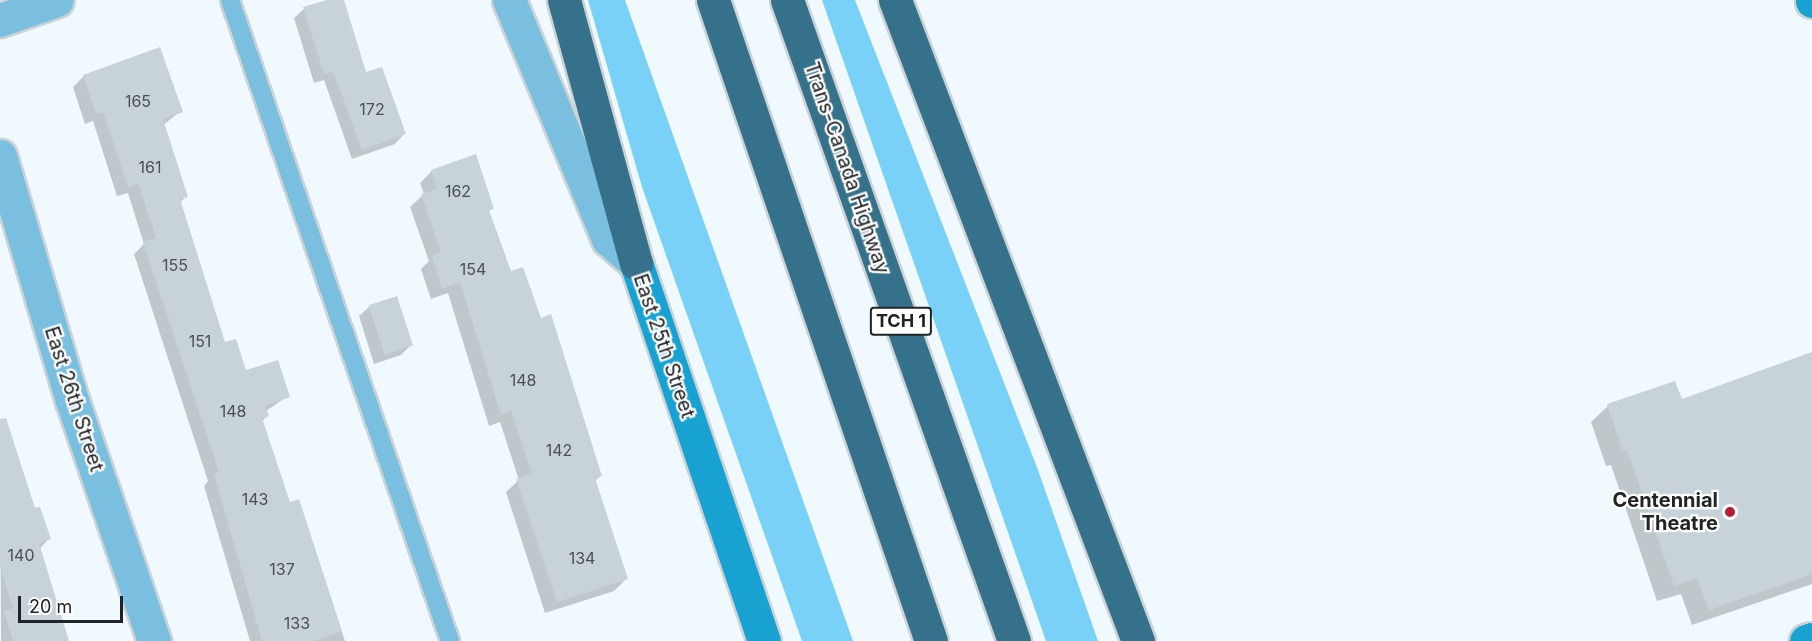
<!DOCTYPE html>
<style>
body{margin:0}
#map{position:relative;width:1812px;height:641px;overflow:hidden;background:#f0f9fe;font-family:Inter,sans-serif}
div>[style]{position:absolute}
.forest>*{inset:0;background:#79d1f8}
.shadow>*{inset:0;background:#0003}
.building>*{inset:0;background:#c7d3d9;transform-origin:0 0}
.roads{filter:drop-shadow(2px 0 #cbd3d7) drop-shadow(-2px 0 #cbd3d7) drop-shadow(0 2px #cbd3d7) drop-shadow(0 -2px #cbd3d7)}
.lane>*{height:18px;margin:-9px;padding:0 9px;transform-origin:9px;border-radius:9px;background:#7abfdf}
.street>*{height:33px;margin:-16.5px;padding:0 16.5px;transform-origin:16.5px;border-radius:16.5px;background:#7abfdf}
.secondary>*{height:33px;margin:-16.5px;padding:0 16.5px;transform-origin:16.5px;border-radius:16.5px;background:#18a2d1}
.highway>*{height:33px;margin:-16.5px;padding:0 16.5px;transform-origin:16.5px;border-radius:16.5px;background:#35718b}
.dots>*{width:16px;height:16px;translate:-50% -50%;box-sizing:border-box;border:3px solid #fff;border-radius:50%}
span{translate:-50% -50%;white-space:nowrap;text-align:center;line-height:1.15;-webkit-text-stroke:4.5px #fff;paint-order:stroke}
.number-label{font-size:16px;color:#4a5053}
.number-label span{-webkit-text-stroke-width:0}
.shield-label span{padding:2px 4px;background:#fff;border:2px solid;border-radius:4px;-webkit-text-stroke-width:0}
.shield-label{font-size:18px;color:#202426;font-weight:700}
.street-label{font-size:20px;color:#202426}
.poi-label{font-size:20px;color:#202426;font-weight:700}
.right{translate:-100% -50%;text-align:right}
.scale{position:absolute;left:18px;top:596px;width:105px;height:27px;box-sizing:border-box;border:3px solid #202426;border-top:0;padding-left:8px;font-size:18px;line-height:21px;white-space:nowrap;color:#202426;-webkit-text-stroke:4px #fff;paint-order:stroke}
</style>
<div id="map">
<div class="forest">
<i style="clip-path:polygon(588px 0,625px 0,853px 641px,802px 641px,642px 187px)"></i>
<i style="clip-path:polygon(822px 0,855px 0,1038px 470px,1098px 641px,1046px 641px)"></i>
</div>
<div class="shadow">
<i style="clip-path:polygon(332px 0,342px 0,365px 74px,404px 134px,395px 144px,352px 159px,324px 80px,314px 83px,294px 18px,304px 9px)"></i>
<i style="clip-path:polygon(84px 76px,181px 111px,163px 125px,186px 196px,180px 203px,224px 344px,245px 372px,288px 396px,266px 411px,268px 415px,262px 421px,289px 504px,298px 501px,345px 641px,250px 641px,204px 486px,208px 481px,134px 254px,144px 244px,128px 193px,117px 196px,93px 121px,85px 124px,73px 87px)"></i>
<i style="clip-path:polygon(432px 171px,492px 208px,488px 212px,510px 273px,601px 475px,594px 482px,626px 579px,614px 591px,545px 613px,506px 492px,519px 480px,500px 422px,489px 426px,448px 293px,431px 299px,421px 269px,429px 261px,410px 207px,424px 194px,420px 183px)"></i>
<i style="clip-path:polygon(369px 307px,411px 345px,401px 355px,374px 364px,359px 316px)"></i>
<i style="clip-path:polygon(1812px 354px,1812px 584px,1692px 625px,1681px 594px,1657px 601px,1611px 465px,1606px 466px,1591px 422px,1608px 406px,1681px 401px)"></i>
<i style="clip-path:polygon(0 421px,34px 510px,49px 539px,39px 549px,68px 641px,1px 641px)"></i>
</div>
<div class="building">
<i style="clip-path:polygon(327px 0,344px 0,366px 72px,382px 67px,406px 134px,362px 150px,333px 71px,324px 74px,303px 7px)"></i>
<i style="clip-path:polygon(160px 47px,183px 112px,163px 119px,188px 197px,180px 199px,225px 342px,236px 339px,246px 370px,278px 360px,290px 397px,265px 406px,269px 416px,262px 418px,290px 502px,299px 499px,342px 631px,314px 641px,262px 641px,214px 474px,219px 472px,143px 242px,156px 238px,138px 183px,128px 187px,103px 112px,96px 114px,83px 75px)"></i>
<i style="clip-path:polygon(476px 154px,494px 209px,489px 210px,511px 271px,523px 267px,541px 318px,551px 314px,602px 476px,595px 478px,628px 579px,557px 602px,516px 479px,532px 474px,511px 411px,501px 415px,460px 282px,442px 289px,432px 256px,441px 252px,421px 194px,437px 189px,431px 170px)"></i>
<i style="left:397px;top:296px;width:52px;height:30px;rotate:72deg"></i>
<i style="clip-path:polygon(1812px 352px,1812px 574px,1709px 610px,1697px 578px,1674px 586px,1627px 449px,1623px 451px,1607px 404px,1675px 381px,1682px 399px)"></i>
<i style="clip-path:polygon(6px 418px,35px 508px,40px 507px,51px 539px,39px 543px,69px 641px,13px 641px,4px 611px,13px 608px,0 566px,0 419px)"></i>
</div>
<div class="roads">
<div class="lane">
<i style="left:230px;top:0;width:678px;rotate:71.06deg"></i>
</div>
<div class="street">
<i style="left:509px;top:0;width:259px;rotate:67.5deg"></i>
<i style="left:608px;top:239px;width:37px;rotate:41deg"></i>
<i style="left:0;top:20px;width:60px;rotate:-19.3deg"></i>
<i style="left:0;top:156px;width:254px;rotate:73.6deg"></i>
<i style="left:72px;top:400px;width:255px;rotate:71.2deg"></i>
</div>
<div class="secondary">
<i style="left:1812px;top:0;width:1px;rotate:90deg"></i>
<i style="left:636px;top:263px;width:399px;rotate:71.3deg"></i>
<i style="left:1806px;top:641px;width:6px;rotate:-18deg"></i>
</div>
<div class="highway">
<i style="left:564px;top:0;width:273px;rotate:74.7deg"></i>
<i style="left:713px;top:0;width:677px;rotate:71.22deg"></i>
<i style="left:787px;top:0;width:680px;rotate:70.5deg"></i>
<i style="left:895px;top:0;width:686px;rotate:69.24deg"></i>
</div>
</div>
<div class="dots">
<i style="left:1730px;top:512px;background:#b21e38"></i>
</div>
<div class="number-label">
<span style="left:138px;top:101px">165</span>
<span style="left:372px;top:109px">172</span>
<span style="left:150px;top:167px">161</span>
<span style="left:458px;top:191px">162</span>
<span style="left:175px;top:265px">155</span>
<span style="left:473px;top:269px">154</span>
<span style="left:200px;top:341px">151</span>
<span style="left:523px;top:380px">148</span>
<span style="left:233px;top:411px">148</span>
<span style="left:559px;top:450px">142</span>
<span style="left:255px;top:499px">143</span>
<span style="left:21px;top:555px">140</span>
<span style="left:582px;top:558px">134</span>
<span style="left:282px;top:569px">137</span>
<span style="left:297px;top:623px">133</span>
</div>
<div class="shield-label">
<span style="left:901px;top:321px">TCH 1</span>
</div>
<div class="street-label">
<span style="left:847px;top:168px;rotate:71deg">Trans-Canada Highway</span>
<span style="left:664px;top:346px;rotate:71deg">East 25th Street</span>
<span style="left:74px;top:399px;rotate:72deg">East 26th Street</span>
</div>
<div class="poi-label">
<span class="right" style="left:1718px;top:512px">Centennial<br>Theatre</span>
</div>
<div class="scale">20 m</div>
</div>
